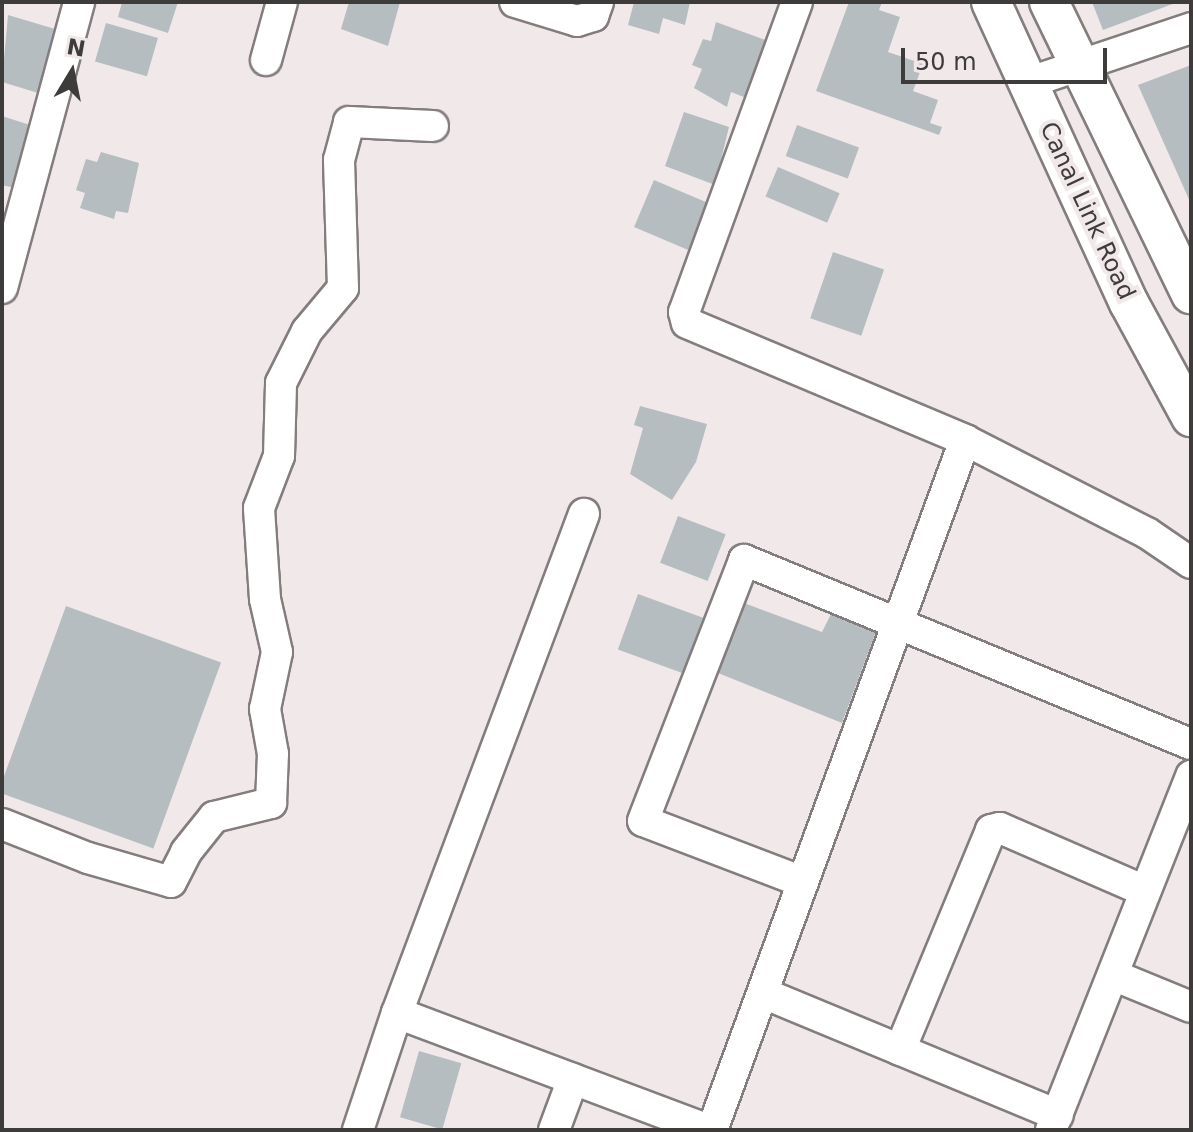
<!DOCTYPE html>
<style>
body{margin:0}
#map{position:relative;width:1193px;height:1132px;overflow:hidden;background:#f1e8e9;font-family:"DejaVu Sans",sans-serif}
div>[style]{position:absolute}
.building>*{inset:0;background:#b6bdc1;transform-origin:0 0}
.roads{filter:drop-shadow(2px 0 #847d7d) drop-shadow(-2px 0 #847d7d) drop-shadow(0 2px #847d7d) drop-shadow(0 -2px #847d7d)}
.minor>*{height:30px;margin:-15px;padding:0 15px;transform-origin:15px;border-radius:15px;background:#fff}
.major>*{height:38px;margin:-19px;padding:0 19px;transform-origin:19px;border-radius:19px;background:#fff}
span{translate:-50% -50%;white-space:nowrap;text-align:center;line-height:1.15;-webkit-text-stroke:8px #f1e8e9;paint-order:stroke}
.street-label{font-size:24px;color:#3e3b3b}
.frame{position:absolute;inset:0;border:4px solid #3e3b3b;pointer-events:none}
.north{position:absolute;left:32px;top:32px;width:80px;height:80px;-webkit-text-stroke:6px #f1e8e9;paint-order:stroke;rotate:10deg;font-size:22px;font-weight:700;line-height:32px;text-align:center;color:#3e3b3b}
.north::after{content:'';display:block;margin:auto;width:28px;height:36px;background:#3e3b3b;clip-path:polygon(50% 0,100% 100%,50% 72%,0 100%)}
.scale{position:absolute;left:901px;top:48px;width:206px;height:36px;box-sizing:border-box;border:4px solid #3e3b3b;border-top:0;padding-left:10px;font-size:24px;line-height:28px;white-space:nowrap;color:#3e3b3b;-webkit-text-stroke:6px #f1e8e9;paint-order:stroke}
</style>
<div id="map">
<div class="building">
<i style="clip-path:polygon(122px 2px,178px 2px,168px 33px,118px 17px)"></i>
<i style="clip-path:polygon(349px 2px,400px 2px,388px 46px,341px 29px)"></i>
<i style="clip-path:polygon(634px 2px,690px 2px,685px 25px,663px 18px,659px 34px,628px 25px)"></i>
<i style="clip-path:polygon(849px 2px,882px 2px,879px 10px,900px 17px,888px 52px,923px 64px,913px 91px,938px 100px,930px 123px,942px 127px,939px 135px,816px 91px)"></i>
<i style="clip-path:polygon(1092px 2px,1178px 2px,1103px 30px)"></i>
<i style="clip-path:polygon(8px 15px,65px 32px,48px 96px,2px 82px)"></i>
<i style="clip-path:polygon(716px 22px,774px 43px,754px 101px,731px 92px,727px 107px,694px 88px,702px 69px,692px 65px,703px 39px,711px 41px)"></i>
<i style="left:106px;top:23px;width:54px;height:40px;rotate:16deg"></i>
<i style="clip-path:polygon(1191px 65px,1191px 204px,1138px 85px)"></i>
<i style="clip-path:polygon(684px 112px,729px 127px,719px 168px,728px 170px,723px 188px,665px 166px)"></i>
<i style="clip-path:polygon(2px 116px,33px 126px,15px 188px,2px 185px)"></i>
<i style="left:797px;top:125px;width:66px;height:33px;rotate:20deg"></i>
<i style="clip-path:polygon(101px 152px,139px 163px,128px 213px,116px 211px,114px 219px,80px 208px,85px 193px,76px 190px,86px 159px,97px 162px)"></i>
<i style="left:778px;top:167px;width:67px;height:32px;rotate:23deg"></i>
<i style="left:654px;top:180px;width:62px;height:51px;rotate:23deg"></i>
<i style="left:833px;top:252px;width:54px;height:70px;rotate:19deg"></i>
<i style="clip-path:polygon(640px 406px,707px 424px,696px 462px,672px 500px,630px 474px,643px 428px,634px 425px)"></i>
<i style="left:678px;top:516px;width:51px;height:50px;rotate:21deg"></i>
<i style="left:638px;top:594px;width:70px;height:59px;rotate:20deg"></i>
<i style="clip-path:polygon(744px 603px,822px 632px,832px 612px,877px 629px,842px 723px,718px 673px)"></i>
<i style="left:66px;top:606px;width:165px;height:198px;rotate:20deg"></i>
<i style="left:419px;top:1051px;width:44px;height:69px;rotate:16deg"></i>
</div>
<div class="roads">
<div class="minor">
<i style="left:515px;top:2px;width:65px;rotate:17deg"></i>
<i style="left:577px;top:21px;width:17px;rotate:-17deg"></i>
<i style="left:593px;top:16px;width:15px;rotate:-70deg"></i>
<i style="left:797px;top:2px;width:330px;rotate:110deg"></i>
<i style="left:684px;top:312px;width:11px;rotate:75deg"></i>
<i style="left:687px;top:323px;width:302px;rotate:22.8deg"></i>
<i style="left:266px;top:60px;width:60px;rotate:-74.6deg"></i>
<i style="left:1027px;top:83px;width:173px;rotate:-18.5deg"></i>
<i style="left:2px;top:288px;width:296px;rotate:-74.9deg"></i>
<i style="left:2px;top:824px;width:92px;rotate:21.6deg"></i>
<i style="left:88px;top:858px;width:86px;rotate:16.1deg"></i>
<i style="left:171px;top:882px;width:34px;rotate:-63deg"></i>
<i style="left:186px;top:852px;width:45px;rotate:-51.3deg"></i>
<i style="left:214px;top:817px;width:59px;rotate:-13.8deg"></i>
<i style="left:271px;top:803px;width:49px;rotate:-87.7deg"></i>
<i style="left:273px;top:754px;width:46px;rotate:-100.1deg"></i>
<i style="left:265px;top:709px;width:58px;rotate:-78.1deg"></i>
<i style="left:277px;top:652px;width:54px;rotate:-102.8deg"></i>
<i style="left:265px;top:599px;width:91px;rotate:-93.8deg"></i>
<i style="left:259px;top:508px;width:56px;rotate:-69deg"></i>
<i style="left:279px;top:456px;width:73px;rotate:-88.4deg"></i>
<i style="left:281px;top:383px;width:58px;rotate:-63.4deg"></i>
<i style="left:307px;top:331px;width:56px;rotate:-50.1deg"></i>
<i style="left:343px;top:288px;width:128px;rotate:-91.8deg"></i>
<i style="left:339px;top:160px;width:39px;rotate:-75deg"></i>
<i style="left:349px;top:122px;width:84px;rotate:2.7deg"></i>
<i style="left:803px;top:882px;width:171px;rotate:-159.1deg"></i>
<i style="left:643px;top:821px;width:280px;rotate:-68.8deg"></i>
<i style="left:744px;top:560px;width:483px;rotate:22.4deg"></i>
<i style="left:1113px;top:975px;width:84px;rotate:22.3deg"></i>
<i style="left:763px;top:993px;width:319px;rotate:22.5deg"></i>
<i style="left:900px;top:1050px;width:238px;rotate:-67.5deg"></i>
<i style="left:991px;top:830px;width:9px;rotate:-13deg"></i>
<i style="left:1000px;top:828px;width:158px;rotate:23.5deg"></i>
<i style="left:573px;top:1079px;width:188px;rotate:-159.4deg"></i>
<i style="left:397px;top:1013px;width:533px;rotate:-69.46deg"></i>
<i style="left:358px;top:1130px;width:123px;rotate:-71.6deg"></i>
<i style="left:554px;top:1130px;width:54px;rotate:-69.6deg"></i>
<i style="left:573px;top:1079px;width:145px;rotate:20.6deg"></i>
<i style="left:712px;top:1130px;width:735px;rotate:-69.86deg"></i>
<i style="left:965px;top:440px;width:204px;rotate:27.1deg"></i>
<i style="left:1147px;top:533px;width:53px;rotate:34.3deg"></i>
<i style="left:1051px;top:1130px;width:381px;rotate:-68.4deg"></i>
</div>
<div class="major">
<i style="left:991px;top:2px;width:331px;rotate:65.4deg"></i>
<i style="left:1129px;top:303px;width:130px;rotate:61.5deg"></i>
<i style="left:1049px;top:2px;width:325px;rotate:64.1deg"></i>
</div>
</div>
<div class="street-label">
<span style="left:1087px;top:211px;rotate:65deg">Canal Link Road</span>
</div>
<div class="frame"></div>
<div class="north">N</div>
<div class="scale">50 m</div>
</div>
